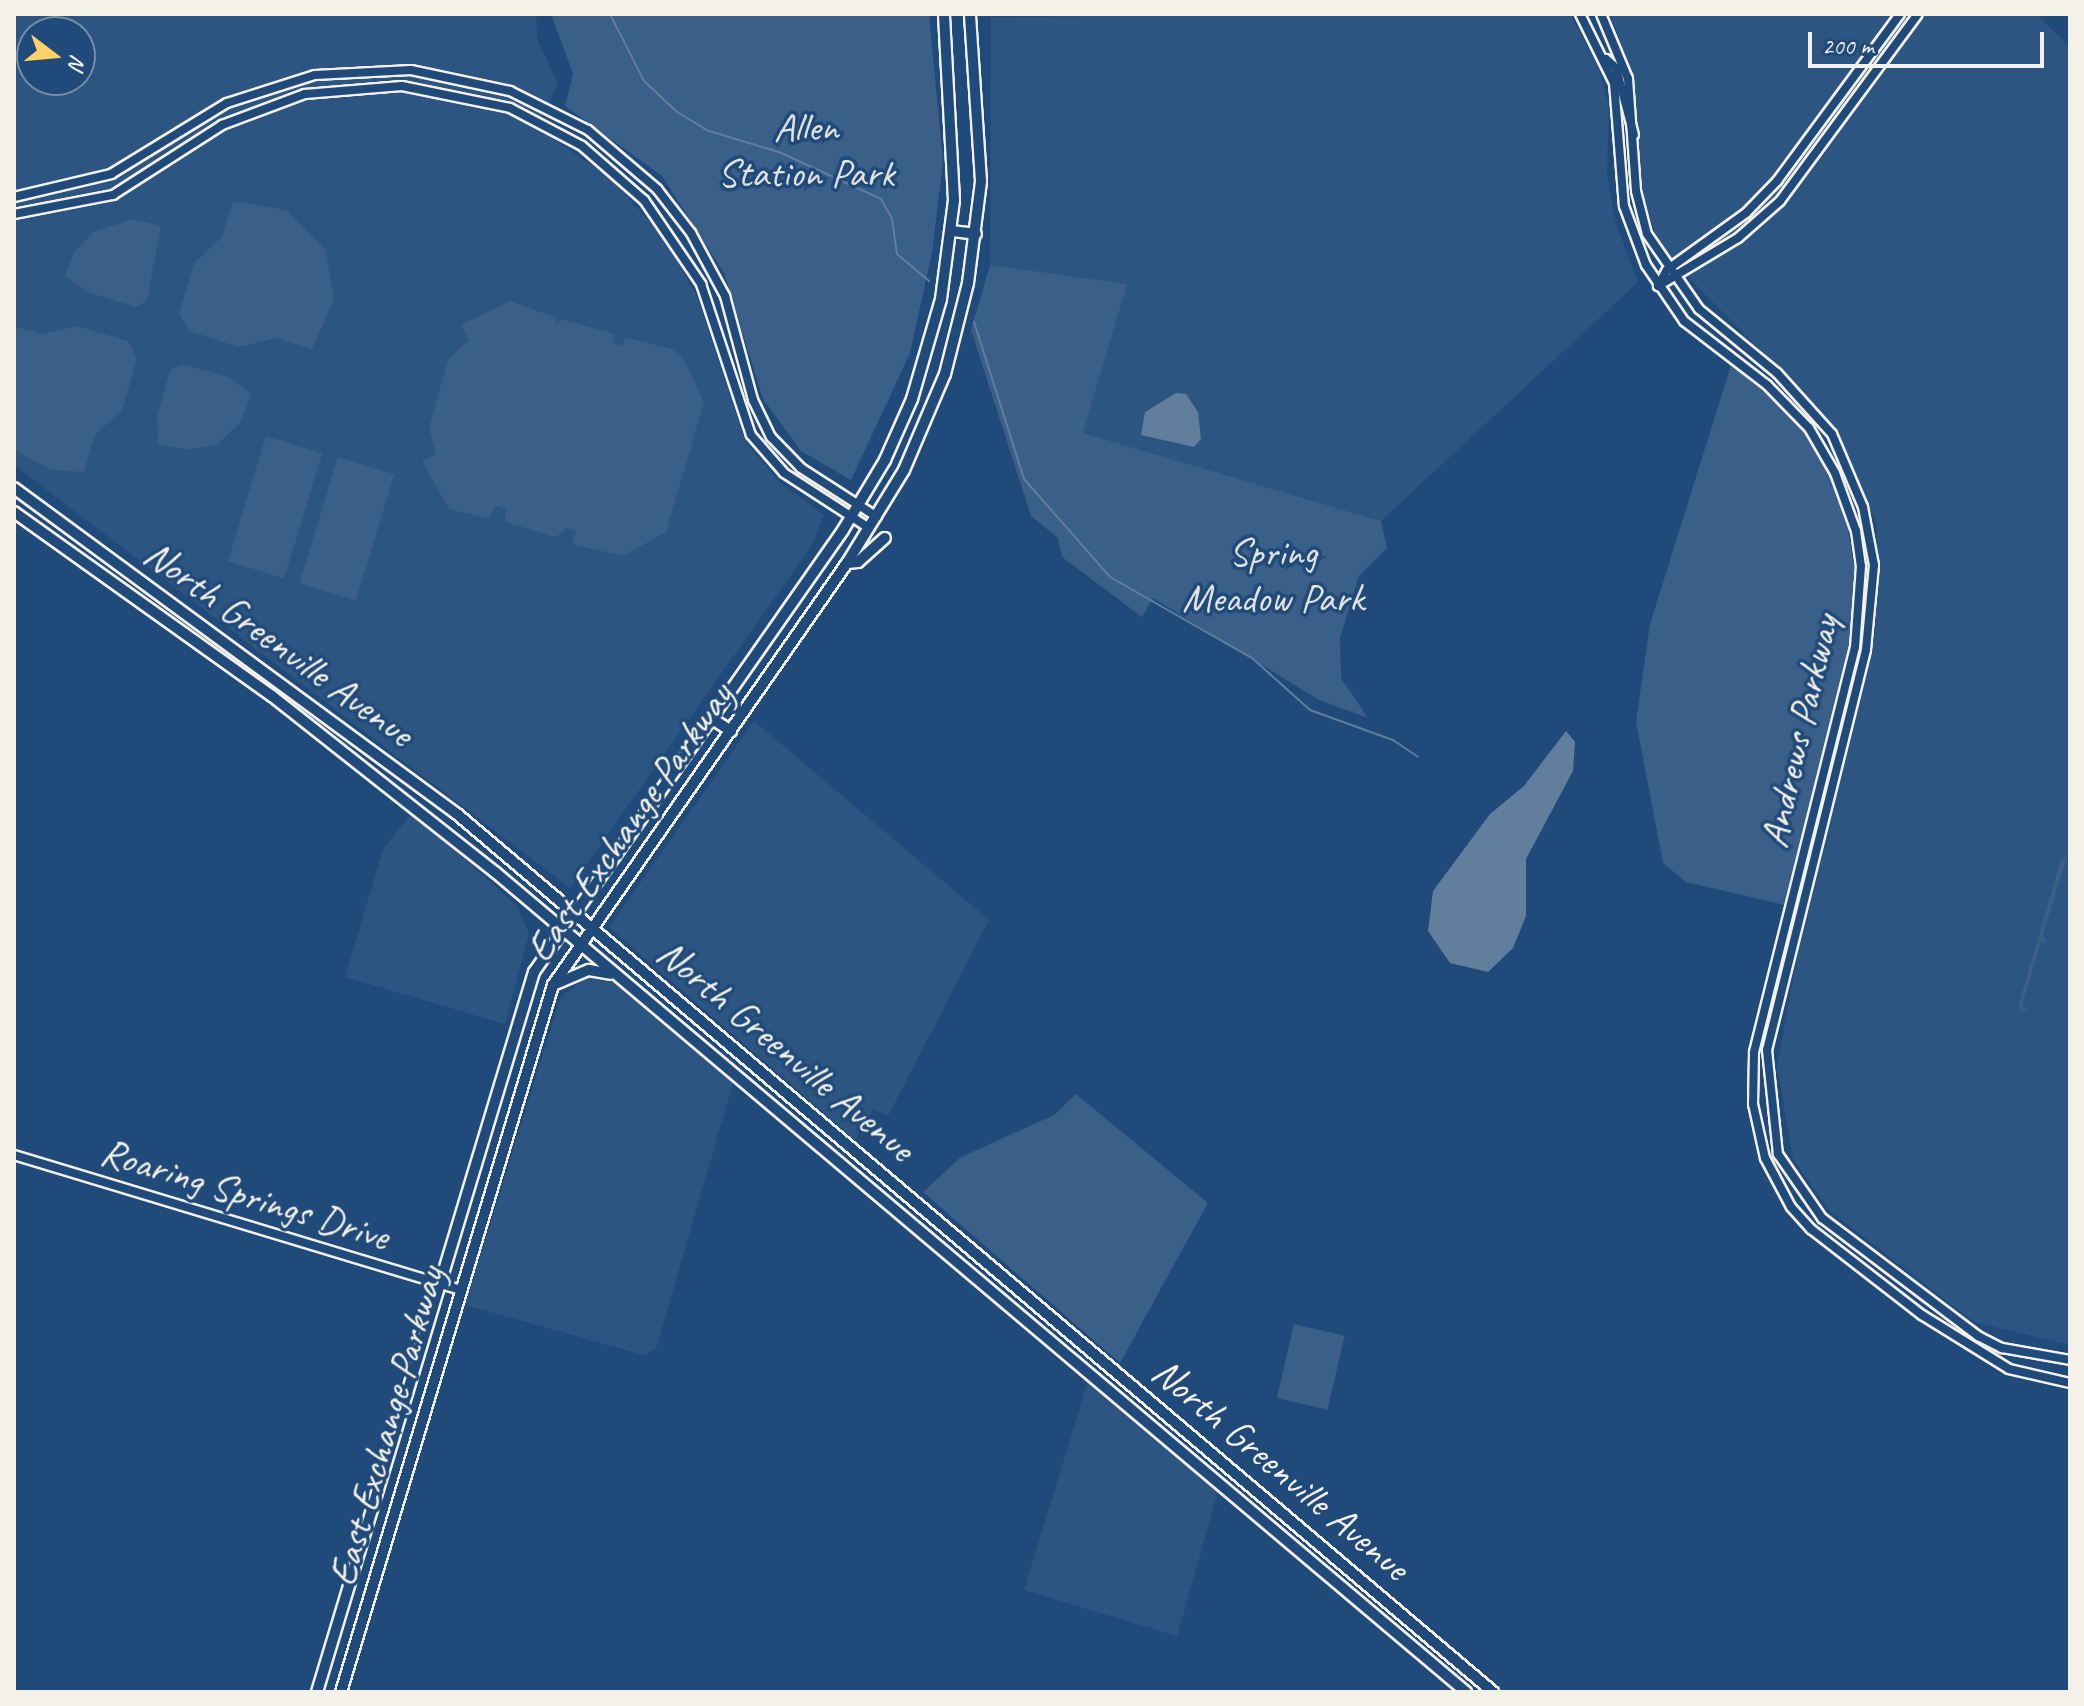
<!DOCTYPE html>
<style>
body{margin:0}
#map{position:relative;width:2084px;height:1706px;overflow:hidden;background:#1f4a7a;font-family:Caveat,sans-serif}
div>[style]{position:absolute}
.built>*{inset:0;background:#2d5581}
.green>*{inset:0;background:#3a5f88;transform-origin:0 0}
.water>*{inset:0;background:#627e9d}
.stream>*{height:2px;margin:-1px;padding:0 1px;transform-origin:1px;border-radius:1px;background:#627e9d}
.roads{filter:drop-shadow(2px 0 #f4f1e8) drop-shadow(-2px 0 #f4f1e8) drop-shadow(0 2px #f4f1e8) drop-shadow(0 -2px #f4f1e8)}
.minor>*{height:8px;margin:-4px;padding:0 4px;transform-origin:4px;border-radius:4px;background:#1f4a7a}
.major>*{height:10px;margin:-5px;padding:0 5px;transform-origin:5px;border-radius:5px;background:#1f4a7a}
span{translate:-50% -50%;white-space:nowrap;text-align:center;line-height:1.15;-webkit-text-stroke:7px #1f4a7a;paint-order:stroke}
.park-label{font-size:40px;color:#e1e2de}
.street-label{font-size:40px;color:#f4f1e8}
.frame{position:absolute;inset:0;border:16px solid #f4f1e8;pointer-events:none}
.north{position:absolute;left:16px;top:16px;width:80px;height:80px;box-sizing:border-box;background:#1f4a7a;border:2px solid #748da6;border-radius:50%;rotate:106deg;font-size:22px;font-weight:700;line-height:32px;text-align:center;color:#f4f1e8}
.north::after{content:'';display:block;margin:auto;width:28px;height:36px;background:#ffd166;clip-path:polygon(50% 0,100% 100%,50% 72%,0 100%)}
.scale{position:absolute;left:1808px;top:32px;width:236px;height:36px;box-sizing:border-box;border:4px solid #f4f1e8;border-top:0;padding-left:10px;font-size:24px;line-height:28px;white-space:nowrap;color:#f4f1e8;-webkit-text-stroke:6px #1f4a7a;paint-order:stroke}
</style>
<div id="map">
<div class="built">
<i style="clip-path:polygon(evenodd,14px 14px,536px 14px,537px 39px,558px 83px,536px 128px,607px 175px,663px 236px,696px 294px,745px 441px,778px 481px,824px 515px,812px 545px,570px 888px,14px 465px,14px 14px,32px 32px,80px 32px,80px 80px,32px 80px,32px 32px)"></i>
<i style="clip-path:polygon(1570px 14px,1598px 66px,1609px 106px,1607px 174px,1615px 221px,1638px 282px,1381px 521px,1082px 433px,1126px 284px,990px 265px,991px 17px)"></i>
<i style="clip-path:polygon(1610px 14px,2036px 14px,2070px 47px,2070px 1345px,1974px 1322px,1830px 1211px,1793px 1159px,1777px 1066px,1806px 911px,1875px 635px,1877px 525px,1852px 465px,1812px 402px,1661px 250px,1644px 199px,1630px 67px)"></i>
<i style="clip-path:polygon(754px 721px,989px 920px,888px 1116px,873px 1109px,855px 1140px,609px 927px)"></i>
<i style="clip-path:polygon(412px 813px,517px 906px,529px 934px,505px 1024px,345px 977px,383px 849px)"></i>
<i style="clip-path:polygon(592px 974px,607px 977px,733px 1083px,656px 1349px,644px 1355px,465px 1305px,561px 996px)"></i>
<i style="clip-path:polygon(1088px 1381px,1218px 1492px,1177px 1636px,1024px 1590px)"></i>
</div>
<div class="green">
<i style="clip-path:polygon(551px 14px,929px 14px,943px 162px,932px 253px,910px 353px,851px 480px,801px 451px,763px 399px,724px 273px,662px 176px,565px 106px,573px 74px)"></i>
<i style="clip-path:polygon(233px 201px,286px 210px,326px 250px,334px 300px,312px 349px,276px 338px,239px 347px,189px 331px,179px 313px,194px 263px,222px 237px)"></i>
<i style="clip-path:polygon(133px 219px,161px 226px,147px 301px,136px 307px,90px 293px,65px 276px,74px 252px,93px 232px)"></i>
<i style="clip-path:polygon(990px 265px,1127px 284px,1083px 433px,1381px 521px,1387px 548px,1359px 576px,1340px 638px,1341px 678px,1368px 718px,1319px 700px,1153px 598px,1142px 617px,1062px 557px,1058px 538px,1031px 516px,971px 330px)"></i>
<i style="clip-path:polygon(510px 301px,557px 318px,555px 327px,561px 319px,615px 334px,613px 343px,622px 346px,625px 337px,672px 349px,683px 358px,704px 402px,666px 532px,623px 556px,572px 544px,576px 531px,567px 528px,556px 537px,505px 522px,506px 509px,495px 506px,490px 519px,449px 509px,422px 461px,436px 454px,429px 427px,448px 360px,469px 340px,461px 325px)"></i>
<i style="clip-path:polygon(14px 326px,41px 334px,77px 326px,128px 341px,137px 359px,122px 410px,95px 435px,84px 472px,52px 470px,14px 450px)"></i>
<i style="clip-path:polygon(182px 364px,228px 377px,252px 394px,240px 423px,218px 444px,188px 450px,158px 444px,157px 416px,170px 370px)"></i>
<i style="clip-path:polygon(1731px 365px,1792px 415px,1825px 463px,1845px 511px,1855px 572px,1850px 640px,1784px 905px,1686px 882px,1663px 863px,1636px 722px,1650px 624px)"></i>
<i style="left:266px;top:436px;width:59px;height:131px;rotate:17deg"></i>
<i style="left:338px;top:457px;width:59px;height:132px;rotate:17deg"></i>
<i style="clip-path:polygon(2067px 856px,2043px 935px,2047px 943px,2041px 942px,2022px 1006px,2028px 1009px,2021px 1012px,2018px 1007px,2061px 859px)"></i>
<i style="clip-path:polygon(1076px 1094px,1208px 1203px,1120px 1363px,923px 1192px,961px 1157px,1054px 1115px)"></i>
<i style="left:1294px;top:1324px;width:52px;height:76px;rotate:13deg"></i>
</div>
<div class="water">
<i style="clip-path:polygon(1176px 393px,1186px 394px,1198px 412px,1201px 439px,1194px 447px,1141px 435px,1145px 412px)"></i>
<i style="clip-path:polygon(1566px 731px,1575px 742px,1573px 771px,1526px 859px,1526px 916px,1513px 948px,1488px 972px,1450px 963px,1428px 931px,1433px 891px,1490px 814px,1524px 786px)"></i>
</div>
<div class="stream">
<i style="left:610px;top:14px;width:75px;rotate:63.1deg"></i>
<i style="left:644px;top:81px;width:45px;rotate:43.2deg"></i>
<i style="left:677px;top:112px;width:37px;rotate:31deg"></i>
<i style="left:709px;top:131px;width:73px;rotate:16.7deg"></i>
<i style="left:779px;top:152px;width:112px;rotate:24.7deg"></i>
<i style="left:881px;top:199px;width:23px;rotate:61deg"></i>
<i style="left:892px;top:219px;width:35px;rotate:82deg"></i>
<i style="left:897px;top:254px;width:42px;rotate:40.2deg"></i>
<i style="left:974px;top:322px;width:165px;rotate:72.3deg"></i>
<i style="left:1024px;top:479px;width:130px;rotate:48.7deg"></i>
<i style="left:1110px;top:577px;width:163px;rotate:29.7deg"></i>
<i style="left:1252px;top:658px;width:78px;rotate:41.9deg"></i>
<i style="left:1310px;top:710px;width:88px;rotate:19.9deg"></i>
<i style="left:1393px;top:740px;width:30px;rotate:34deg"></i>
</div>
<div class="roads">
<div class="minor">
<i style="left:1580px;top:14px;width:77px;rotate:63.8deg"></i>
<i style="left:1614px;top:83px;width:123px;rotate:85.4deg"></i>
<i style="left:1624px;top:206px;width:63px;rotate:69.6deg"></i>
<i style="left:1646px;top:265px;width:68px;rotate:55.8deg"></i>
<i style="left:1684px;top:321px;width:105px;rotate:37.6deg"></i>
<i style="left:1767px;top:385px;width:60px;rotate:45.7deg"></i>
<i style="left:1809px;top:428px;width:52px;rotate:60deg"></i>
<i style="left:1835px;top:473px;width:62px;rotate:70.1deg"></i>
<i style="left:1856px;top:531px;width:35px;rotate:82deg"></i>
<i style="left:1861px;top:566px;width:81px;rotate:94.2deg"></i>
<i style="left:1855px;top:647px;width:418px;rotate:104deg"></i>
<i style="left:1754px;top:1053px;width:51px;rotate:91.1deg"></i>
<i style="left:1753px;top:1104px;width:55px;rotate:77.5deg"></i>
<i style="left:1765px;top:1158px;width:55px;rotate:62deg"></i>
<i style="left:1791px;top:1207px;width:30px;rotate:48deg"></i>
<i style="left:1811px;top:1229px;width:140px;rotate:37.8deg"></i>
<i style="left:1922px;top:1315px;width:102px;rotate:31.8deg"></i>
<i style="left:2009px;top:1369px;width:63px;rotate:12.9deg"></i>
<i style="left:1601px;top:14px;width:70px;rotate:67.4deg"></i>
<i style="left:1628px;top:79px;width:112px;rotate:85.9deg"></i>
<i style="left:1636px;top:191px;width:44px;rotate:75.7deg"></i>
<i style="left:1647px;top:234px;width:91px;rotate:55.3deg"></i>
<i style="left:1699px;top:309px;width:101px;rotate:39.4deg"></i>
<i style="left:1777px;top:373px;width:82px;rotate:48deg"></i>
<i style="left:1832px;top:434px;width:79px;rotate:67deg"></i>
<i style="left:1863px;top:507px;width:59px;rotate:79.3deg"></i>
<i style="left:1874px;top:565px;width:85px;rotate:95.4deg"></i>
<i style="left:1866px;top:650px;width:412px;rotate:103.9deg"></i>
<i style="left:1767px;top:1050px;width:105px;rotate:84deg"></i>
<i style="left:1778px;top:1154px;width:78px;rotate:55.5deg"></i>
<i style="left:1822px;top:1218px;width:196px;rotate:37.1deg"></i>
<i style="left:1978px;top:1336px;width:27px;rotate:27deg"></i>
<i style="left:2002px;top:1348px;width:69px;rotate:10deg"></i>
<i style="left:1606px;top:59px;width:13px;rotate:42deg"></i>
<i style="left:1616px;top:68px;width:69px;rotate:75deg"></i>
<i style="left:14px;top:197px;width:100px;rotate:-13.3deg"></i>
<i style="left:111px;top:174px;width:136px;rotate:-31.5deg"></i>
<i style="left:227px;top:103px;width:92px;rotate:-17.7deg"></i>
<i style="left:315px;top:75px;width:96px;rotate:-3deg"></i>
<i style="left:411px;top:70px;width:101px;rotate:12deg"></i>
<i style="left:510px;top:91px;width:87px;rotate:26.6deg"></i>
<i style="left:588px;top:130px;width:91px;rotate:40.5deg"></i>
<i style="left:657px;top:189px;width:56px;rotate:52.3deg"></i>
<i style="left:691px;top:233px;width:72px;rotate:61.6deg"></i>
<i style="left:725px;top:296px;width:108px;rotate:74.9deg"></i>
<i style="left:753px;top:400px;width:41px;rotate:64.1deg"></i>
<i style="left:771px;top:437px;width:43px;rotate:45.9deg"></i>
<i style="left:801px;top:468px;width:90px;rotate:32.8deg"></i>
<i style="left:14px;top:214px;width:101px;rotate:-10.9deg"></i>
<i style="left:113px;top:195px;width:130px;rotate:-32.7deg"></i>
<i style="left:222px;top:125px;width:89px;rotate:-20.5deg"></i>
<i style="left:305px;top:94px;width:97px;rotate:-4.7deg"></i>
<i style="left:402px;top:86px;width:110px;rotate:11.5deg"></i>
<i style="left:510px;top:108px;width:81px;rotate:27.8deg"></i>
<i style="left:582px;top:146px;width:82px;rotate:41.1deg"></i>
<i style="left:644px;top:200px;width:102px;rotate:55.8deg"></i>
<i style="left:701px;top:284px;width:159px;rotate:71.7deg"></i>
<i style="left:751px;top:435px;width:50px;rotate:49deg"></i>
<i style="left:784px;top:473px;width:101px;rotate:32.9deg"></i>
<i style="left:1658px;top:286px;width:93px;rotate:-31deg"></i>
<i style="left:1738px;top:238px;width:56px;rotate:-41.4deg"></i>
<i style="left:1780px;top:201px;width:232px;rotate:-53.6deg"></i>
<i style="left:1658px;top:286px;width:18px;rotate:-61deg"></i>
<i style="left:1667px;top:270px;width:97px;rotate:-35.8deg"></i>
<i style="left:1746px;top:213px;width:45px;rotate:-45.9deg"></i>
<i style="left:1777px;top:181px;width:207px;rotate:-53.6deg"></i>
<i style="left:14px;top:1155px;width:465px;rotate:16.8deg"></i>
</div>
<div class="major">
<i style="left:952px;top:231px;width:24px;rotate:7deg"></i>
<i style="left:14px;top:488px;width:550px;rotate:36.35deg"></i>
<i style="left:457px;top:814px;width:1358px;rotate:40.28deg"></i>
<i style="left:14px;top:512px;width:317px;rotate:35.5deg"></i>
<i style="left:272px;top:696px;width:284px;rotate:38.3deg"></i>
<i style="left:495px;top:872px;width:1271px;rotate:40.18deg"></i>
<i style="left:847px;top:563px;width:11px;rotate:-5deg"></i>
<i style="left:858px;top:562px;width:36px;rotate:-42deg"></i>
<i style="left:711px;top:718px;width:24px;rotate:33deg"></i>
<i style="left:553px;top:985px;width:39px;rotate:-23deg"></i>
<i style="left:589px;top:970px;width:22px;rotate:10deg"></i>
<i style="left:317px;top:1692px;width:752px;rotate:-73.23deg"></i>
<i style="left:534px;top:972px;width:539px;rotate:-55.04deg"></i>
<i style="left:843px;top:530px;width:82px;rotate:-59deg"></i>
<i style="left:885px;top:460px;width:67px;rotate:-66.1deg"></i>
<i style="left:912px;top:399px;width:104px;rotate:-73.8deg"></i>
<i style="left:941px;top:299px;width:100px;rotate:-82.5deg"></i>
<i style="left:954px;top:200px;width:186px;rotate:-93.1deg"></i>
<i style="left:341px;top:1692px;width:738px;rotate:-73.31deg"></i>
<i style="left:553px;top:985px;width:514px;rotate:-55.14deg"></i>
<i style="left:847px;top:563px;width:109px;rotate:-58.5deg"></i>
<i style="left:904px;top:470px;width:104px;rotate:-66.9deg"></i>
<i style="left:945px;top:374px;width:94px;rotate:-75.8deg"></i>
<i style="left:968px;top:283px;width:103px;rotate:-82.7deg"></i>
<i style="left:981px;top:181px;width:167px;rotate:-93.8deg"></i>
</div>
</div>
<div class="park-label">
<span style="left:806px;top:150px">Allen<br>Station Park</span>
<span style="left:1273px;top:575px">Spring<br>Meadow Park</span>
</div>
<div class="street-label">
<span style="left:279px;top:643px;rotate:36deg">North Greenville Avenue</span>
<span style="left:1799px;top:731px;rotate:-77deg">Andrews Parkway</span>
<span style="left:629px;top:822px;rotate:-55deg">East Exchange Parkway</span>
<span style="left:786px;top:1050px;rotate:40deg">North Greenville Avenue</span>
<span style="left:245px;top:1194px;rotate:17deg">Roaring Springs Drive</span>
<span style="left:386px;top:1426px;rotate:-74deg">East Exchange Parkway</span>
<span style="left:1281px;top:1469px;rotate:40deg">North Greenville Avenue</span>
</div>
<div class="frame"></div>
<div class="north">N</div>
<div class="scale">200 m</div>
</div>
